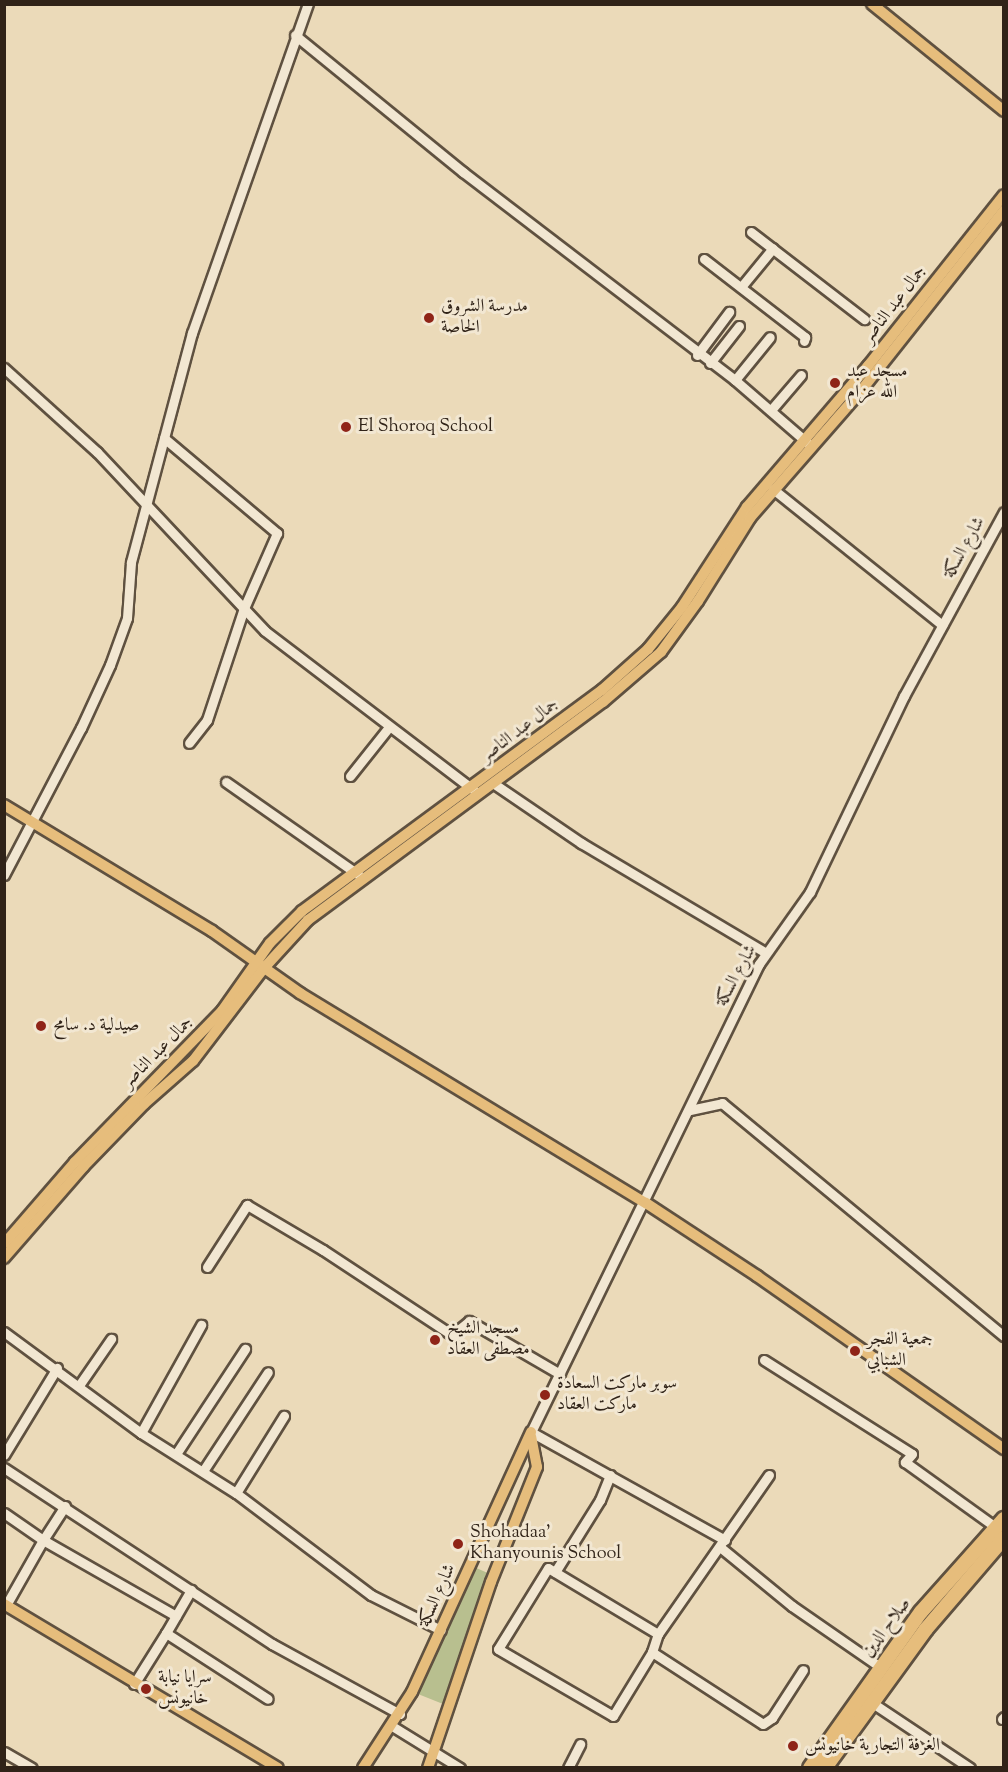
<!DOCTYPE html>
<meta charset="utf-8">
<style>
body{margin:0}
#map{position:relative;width:1008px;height:1772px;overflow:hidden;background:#ebdab9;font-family:"Sorts Mill Goudy",Amiri,serif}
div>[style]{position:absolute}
.green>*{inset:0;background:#b8bf8f}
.roads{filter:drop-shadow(2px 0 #5f5140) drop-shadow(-2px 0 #5f5140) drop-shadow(0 2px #5f5140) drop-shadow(0 -2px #5f5140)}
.minor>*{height:9px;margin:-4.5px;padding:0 4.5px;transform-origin:4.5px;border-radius:4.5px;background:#f2e7d2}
.major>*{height:10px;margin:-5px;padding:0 5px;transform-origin:5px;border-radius:5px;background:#e6bd7c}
.highway>*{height:14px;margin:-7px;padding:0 7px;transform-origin:7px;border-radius:7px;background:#e6bd7c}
.dots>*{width:16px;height:16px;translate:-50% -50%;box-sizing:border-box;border:3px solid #f2e7d2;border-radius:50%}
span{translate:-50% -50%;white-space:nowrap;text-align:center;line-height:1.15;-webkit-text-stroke:6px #f2e7d2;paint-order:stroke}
.street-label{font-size:18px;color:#302318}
.poi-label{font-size:18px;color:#302318}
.left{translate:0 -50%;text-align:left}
.frame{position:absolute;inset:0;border:6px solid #302318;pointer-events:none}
</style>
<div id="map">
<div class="green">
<i style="clip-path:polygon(472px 1566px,492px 1575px,448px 1706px,418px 1694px)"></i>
</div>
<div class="roads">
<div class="minor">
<i style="left:295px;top:35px;width:217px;rotate:39.2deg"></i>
<i style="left:463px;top:172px;width:342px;rotate:37.4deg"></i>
<i style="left:735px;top:380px;width:98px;rotate:40.9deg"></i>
<i style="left:751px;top:232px;width:143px;rotate:37.6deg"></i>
<i style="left:704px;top:259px;width:128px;rotate:37.7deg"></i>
<i style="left:805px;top:337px;width:4px;rotate:104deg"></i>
<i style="left:741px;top:287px;width:50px;rotate:-50.6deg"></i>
<i style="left:697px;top:355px;width:54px;rotate:-53.3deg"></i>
<i style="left:710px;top:363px;width:47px;rotate:-51.9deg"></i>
<i style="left:4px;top:368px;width:125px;rotate:42.1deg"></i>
<i style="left:97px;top:452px;width:245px;rotate:46.8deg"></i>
<i style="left:265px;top:631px;width:263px;rotate:37.3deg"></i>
<i style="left:735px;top:380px;width:55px;rotate:-50.9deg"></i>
<i style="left:771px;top:410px;width:46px;rotate:-49.4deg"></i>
<i style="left:164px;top:438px;width:148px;rotate:40.1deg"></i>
<i style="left:277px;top:533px;width:82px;rotate:113.7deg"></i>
<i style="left:244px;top:608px;width:118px;rotate:108.3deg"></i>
<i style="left:207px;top:720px;width:29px;rotate:128deg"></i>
<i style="left:773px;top:489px;width:217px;rotate:38.8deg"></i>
<i style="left:350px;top:776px;width:63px;rotate:-51.5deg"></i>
<i style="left:226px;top:782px;width:162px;rotate:35deg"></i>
<i style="left:493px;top:783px;width:107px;rotate:34.3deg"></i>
<i style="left:581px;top:843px;width:215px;rotate:30.7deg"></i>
<i style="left:4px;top:875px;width:166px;rotate:-62.4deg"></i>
<i style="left:81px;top:728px;width:69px;rotate:-65.3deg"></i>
<i style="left:110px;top:665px;width:50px;rotate:-70.1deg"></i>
<i style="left:127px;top:618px;width:56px;rotate:-85.9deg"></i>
<i style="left:131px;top:562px;width:237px;rotate:-75.1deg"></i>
<i style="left:192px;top:333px;width:349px;rotate:-70.6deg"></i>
<i style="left:690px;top:1110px;width:33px;rotate:-12deg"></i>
<i style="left:722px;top:1103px;width:366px;rotate:39.6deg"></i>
<i style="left:207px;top:1267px;width:74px;rotate:-57.2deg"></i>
<i style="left:247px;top:1205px;width:88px;rotate:30.6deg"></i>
<i style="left:323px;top:1250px;width:154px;rotate:33.4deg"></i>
<i style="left:452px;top:1335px;width:22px;rotate:-39deg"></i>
<i style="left:469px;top:1321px;width:105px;rotate:30.2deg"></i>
<i style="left:4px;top:1332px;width:170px;rotate:36.4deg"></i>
<i style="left:141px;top:1433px;width:112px;rotate:32.3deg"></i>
<i style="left:236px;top:1493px;width:169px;rotate:37.1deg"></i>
<i style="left:371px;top:1595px;width:78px;rotate:26.6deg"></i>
<i style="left:764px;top:1360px;width:175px;rotate:32.4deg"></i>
<i style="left:912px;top:1454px;width:11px;rotate:131deg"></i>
<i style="left:905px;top:1462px;width:113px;rotate:35.7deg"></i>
<i style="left:80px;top:1384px;width:55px;rotate:-55.4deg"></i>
<i style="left:141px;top:1433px;width:124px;rotate:-60.9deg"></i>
<i style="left:176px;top:1454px;width:126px;rotate:-56.7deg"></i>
<i style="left:4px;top:1455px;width:102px;rotate:-58.7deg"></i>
<i style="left:4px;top:1468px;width:321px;rotate:33.3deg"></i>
<i style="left:272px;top:1644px;width:146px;rotate:28.7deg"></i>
<i style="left:203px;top:1471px;width:118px;rotate:-56.7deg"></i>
<i style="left:236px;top:1493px;width:91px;rotate:-58.1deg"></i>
<i style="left:65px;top:1506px;width:40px;rotate:122.9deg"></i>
<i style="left:43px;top:1540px;width:153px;rotate:29.7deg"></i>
<i style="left:4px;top:1513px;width:47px;rotate:34.7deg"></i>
<i style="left:43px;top:1540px;width:75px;rotate:119.6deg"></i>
<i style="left:725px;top:1540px;width:222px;rotate:-150.9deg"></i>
<i style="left:531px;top:1432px;width:521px;rotate:-64.03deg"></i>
<i style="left:759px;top:964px;width:88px;rotate:-54.7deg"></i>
<i style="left:810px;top:892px;width:217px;rotate:-64.4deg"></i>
<i style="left:904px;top:696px;width:209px;rotate:-61.5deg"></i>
<i style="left:720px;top:1547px;width:93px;rotate:39.3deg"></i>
<i style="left:792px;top:1606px;width:107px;rotate:34.7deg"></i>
<i style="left:555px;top:1572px;width:85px;rotate:-58deg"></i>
<i style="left:600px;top:1500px;width:27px;rotate:-68deg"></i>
<i style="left:166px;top:1633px;width:50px;rotate:-59.8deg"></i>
<i style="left:658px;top:1634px;width:128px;rotate:-149deg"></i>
<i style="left:548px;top:1568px;width:95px;rotate:121.7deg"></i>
<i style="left:498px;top:1649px;width:133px;rotate:30.2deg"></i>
<i style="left:613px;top:1716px;width:75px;rotate:-58.6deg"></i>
<i style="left:652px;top:1652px;width:19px;rotate:-72deg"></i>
<i style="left:658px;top:1634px;width:194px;rotate:-55.1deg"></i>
<i style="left:652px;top:1652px;width:132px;rotate:33deg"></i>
<i style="left:763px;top:1724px;width:11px;rotate:-34deg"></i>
<i style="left:772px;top:1718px;width:57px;rotate:-57.1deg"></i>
<i style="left:134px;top:1684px;width:60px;rotate:-57.9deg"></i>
<i style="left:166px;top:1633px;width:121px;rotate:32.9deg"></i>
<i style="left:871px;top:1702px;width:119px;rotate:33.7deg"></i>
<i style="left:1002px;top:1719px;width:3px;rotate:-45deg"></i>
<i style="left:392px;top:1726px;width:80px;rotate:31.7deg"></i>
<i style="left:4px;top:1752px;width:32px;rotate:30deg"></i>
<i style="left:568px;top:1768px;width:27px;rotate:-63deg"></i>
</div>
<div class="major">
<i style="left:872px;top:4px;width:170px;rotate:39deg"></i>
<i style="left:4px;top:805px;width:243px;rotate:31.2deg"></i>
<i style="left:212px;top:931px;width:108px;rotate:35.2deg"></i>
<i style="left:300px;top:993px;width:405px;rotate:31.3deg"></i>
<i style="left:646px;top:1203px;width:133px;rotate:33.3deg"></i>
<i style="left:757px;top:1276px;width:302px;rotate:35deg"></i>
<i style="left:4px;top:1244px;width:108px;rotate:-49.1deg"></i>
<i style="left:75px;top:1162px;width:211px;rotate:-45.8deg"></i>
<i style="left:222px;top:1011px;width:83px;rotate:-54.8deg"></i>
<i style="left:270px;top:943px;width:45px;rotate:-45deg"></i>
<i style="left:302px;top:911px;width:373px;rotate:-36.4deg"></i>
<i style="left:602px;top:690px;width:62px;rotate:-41.7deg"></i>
<i style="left:648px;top:649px;width:54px;rotate:-51deg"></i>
<i style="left:682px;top:607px;width:119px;rotate:-57deg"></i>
<i style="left:747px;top:507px;width:186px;rotate:-49.4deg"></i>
<i style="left:868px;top:366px;width:218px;rotate:-51.5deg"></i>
<i style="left:4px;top:1258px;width:121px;rotate:-49deg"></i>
<i style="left:83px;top:1167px;width:88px;rotate:-45.9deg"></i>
<i style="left:144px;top:1104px;width:65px;rotate:-41.3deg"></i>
<i style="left:193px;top:1061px;width:117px;rotate:-52.6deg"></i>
<i style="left:264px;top:968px;width:65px;rotate:-47.5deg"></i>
<i style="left:308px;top:920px;width:367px;rotate:-36.5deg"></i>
<i style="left:603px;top:702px;width:77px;rotate:-40.8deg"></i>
<i style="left:661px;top:652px;width:63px;rotate:-54deg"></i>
<i style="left:698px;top:601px;width:98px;rotate:-57.9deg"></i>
<i style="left:750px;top:518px;width:167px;rotate:-48.9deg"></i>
<i style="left:860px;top:392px;width:232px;rotate:-51.6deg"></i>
<i style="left:4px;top:1604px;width:319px;rotate:30.9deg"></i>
<i style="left:363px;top:1768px;width:90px;rotate:-57.2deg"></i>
<i style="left:412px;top:1692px;width:286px;rotate:-65.4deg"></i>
<i style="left:428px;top:1768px;width:196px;rotate:-71.3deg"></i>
<i style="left:491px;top:1582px;width:124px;rotate:-68.2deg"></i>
<i style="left:537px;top:1467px;width:31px;rotate:-101deg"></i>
</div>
<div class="highway">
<i style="left:810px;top:1768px;width:191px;rotate:-54.6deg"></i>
<i style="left:921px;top:1612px;width:125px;rotate:-48.3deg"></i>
<i style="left:825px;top:1768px;width:172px;rotate:-54deg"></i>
<i style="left:926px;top:1629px;width:120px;rotate:-49.4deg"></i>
</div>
</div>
<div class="dots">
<i style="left:429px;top:318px;background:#8f2418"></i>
<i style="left:835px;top:383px;background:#8f2418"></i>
<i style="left:346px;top:427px;background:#8f2418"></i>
<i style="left:41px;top:1026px;background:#8f2418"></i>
<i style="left:435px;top:1340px;background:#8f2418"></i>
<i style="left:855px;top:1351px;background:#8f2418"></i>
<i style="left:545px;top:1395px;background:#8f2418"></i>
<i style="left:458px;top:1544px;background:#8f2418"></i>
<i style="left:146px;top:1689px;background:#8f2418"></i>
<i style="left:793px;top:1746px;background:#8f2418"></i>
</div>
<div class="street-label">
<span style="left:895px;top:305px;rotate:-52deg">جمال عبد الناصر</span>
<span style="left:965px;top:548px;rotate:-61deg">شارع السكة</span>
<span style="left:520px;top:731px;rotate:-37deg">جمال عبد الناصر</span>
<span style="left:737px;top:976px;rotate:-62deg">شارع السكة</span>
<span style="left:158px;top:1053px;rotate:-45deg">جمال عبد الناصر</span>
<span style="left:438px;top:1596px;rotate:-66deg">شارع السكة</span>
<span style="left:887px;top:1628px;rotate:-53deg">صلاح الدين</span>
</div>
<div class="poi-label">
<span class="left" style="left:441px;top:318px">مدرسة الشروق<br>الخاصة</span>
<span class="left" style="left:847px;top:383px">مسجد عبد<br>الله عزام</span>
<span class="left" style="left:358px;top:427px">El Shoroq School</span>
<span class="left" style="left:53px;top:1026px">صيدلية د. سامح</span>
<span class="left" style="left:447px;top:1340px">مسجد الشيخ<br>مصطفى العقاد</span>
<span class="left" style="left:867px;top:1351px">جمعية الفجر<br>الشبابي</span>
<span class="left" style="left:557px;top:1395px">سوبر ماركت السعادة<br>ماركت العقاد</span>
<span class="left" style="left:470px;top:1544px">Shohadaa'<br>Khanyounis School</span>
<span class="left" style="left:158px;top:1689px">سرايا نيابة<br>خانيونس</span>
<span class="left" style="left:805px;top:1746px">الغرفة التجارية خانيونس</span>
</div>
<div class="frame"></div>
</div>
